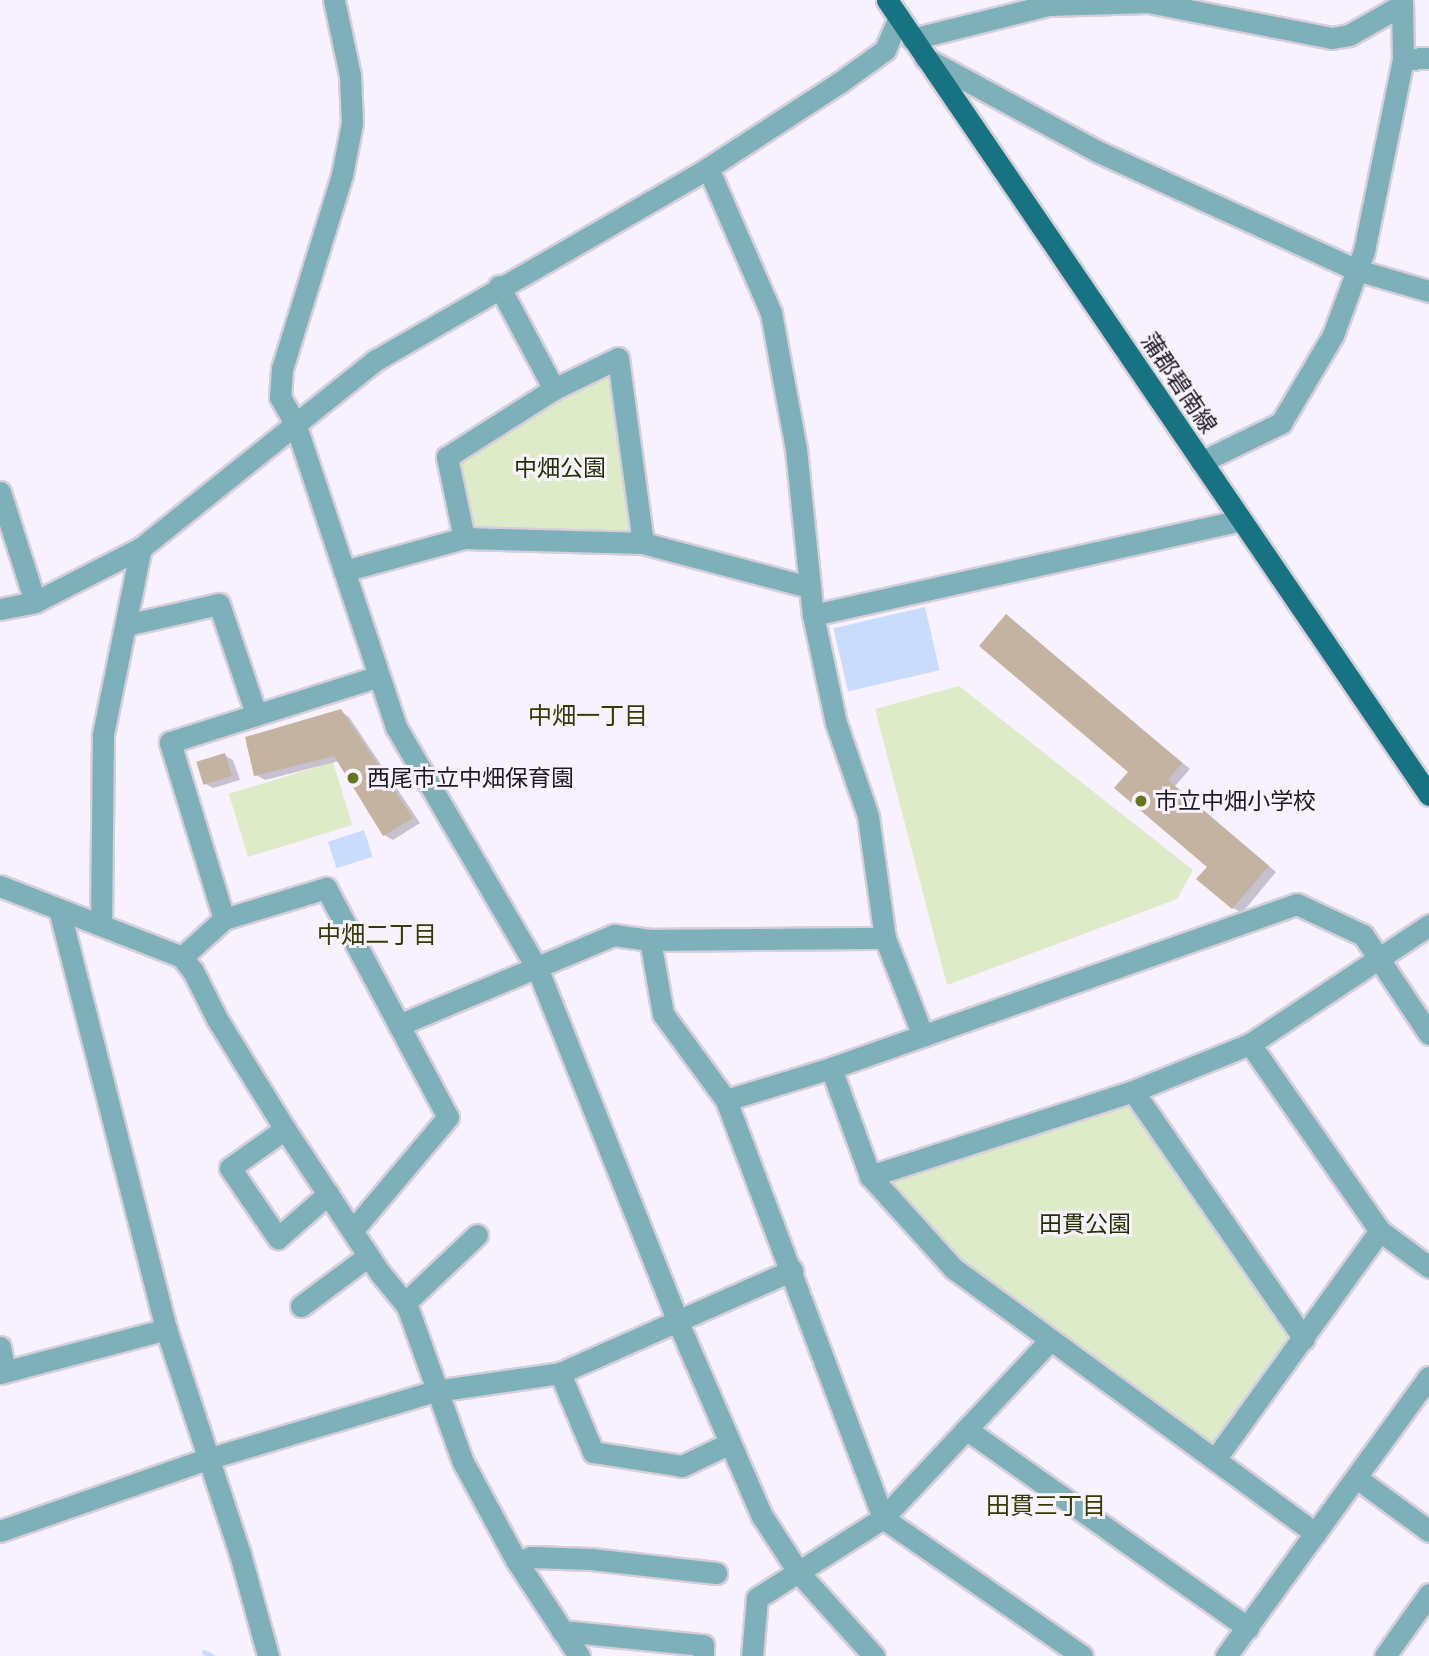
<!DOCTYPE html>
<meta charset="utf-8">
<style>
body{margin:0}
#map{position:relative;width:1429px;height:1656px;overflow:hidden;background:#f8f2ff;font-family:Helvetica,"Noto Sans JP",sans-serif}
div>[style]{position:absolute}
.green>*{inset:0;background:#ddebc8;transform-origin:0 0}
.water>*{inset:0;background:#c9dcfc;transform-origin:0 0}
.shadow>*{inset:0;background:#0003}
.stream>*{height:5px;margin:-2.5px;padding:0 2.5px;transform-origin:2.5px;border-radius:2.5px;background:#c9dcfc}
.building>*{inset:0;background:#c4b3a1;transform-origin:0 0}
.roads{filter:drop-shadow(2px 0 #d5cfdb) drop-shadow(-2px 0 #d5cfdb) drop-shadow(0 2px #d5cfdb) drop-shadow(0 -2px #d5cfdb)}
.minor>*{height:21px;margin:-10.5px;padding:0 10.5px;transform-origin:10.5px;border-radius:10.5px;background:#7eb0ba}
.major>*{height:21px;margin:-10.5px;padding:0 10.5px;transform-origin:10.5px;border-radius:10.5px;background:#177381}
.dots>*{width:19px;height:19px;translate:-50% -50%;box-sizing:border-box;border:4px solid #f8f2ff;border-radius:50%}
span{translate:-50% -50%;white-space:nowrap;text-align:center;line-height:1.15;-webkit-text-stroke:6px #f8f2ff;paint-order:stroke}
.street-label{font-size:23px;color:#1d1921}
.park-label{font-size:23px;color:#223000}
.poi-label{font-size:23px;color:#1d1921}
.left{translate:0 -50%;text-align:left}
.neighbourhood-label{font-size:24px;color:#323b00}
</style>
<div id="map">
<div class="green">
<i style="clip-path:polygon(612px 369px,633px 532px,471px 529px,457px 461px,557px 397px)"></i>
<i style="clip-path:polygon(959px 686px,1193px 870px,1177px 899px,947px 985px,875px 709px)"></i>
<i style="left:333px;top:762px;width:66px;height:109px;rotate:73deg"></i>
<i style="clip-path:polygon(1120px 1102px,1130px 1107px,1290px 1334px,1289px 1346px,1213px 1444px,960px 1263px,888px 1179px)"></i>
</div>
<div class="water">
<i style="left:925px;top:607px;width:65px;height:94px;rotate:77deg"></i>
<i style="left:364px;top:830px;width:28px;height:38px;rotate:72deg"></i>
</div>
<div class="shadow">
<i style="clip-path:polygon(1007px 616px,1190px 769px,1175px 786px,1276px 872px,1242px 913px,1233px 908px,1210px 867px)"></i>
<i style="clip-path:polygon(340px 711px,349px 717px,420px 823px,393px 840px,384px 835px,339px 761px,265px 780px,256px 775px)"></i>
<i style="clip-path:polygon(224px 755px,233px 760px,240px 780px,213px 788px,204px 783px)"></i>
</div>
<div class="stream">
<i style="left:204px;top:1652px;width:9px;rotate:27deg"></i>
</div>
<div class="building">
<i style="clip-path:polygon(1006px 614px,1182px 763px,1168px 780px,1269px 866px,1232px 909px,1196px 879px,1207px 867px,1114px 788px,1128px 772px,979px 646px)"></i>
<i style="clip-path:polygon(341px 709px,413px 818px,383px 836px,334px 756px,254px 776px,245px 737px)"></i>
<i style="left:225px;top:753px;width:24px;height:30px;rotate:73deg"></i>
</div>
<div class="roads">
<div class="minor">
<i style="left:334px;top:0;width:77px;rotate:78deg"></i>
<i style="left:350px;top:75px;width:48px;rotate:87.6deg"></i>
<i style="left:352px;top:123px;width:53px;rotate:100.9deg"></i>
<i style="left:342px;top:175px;width:203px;rotate:107.2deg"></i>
<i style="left:282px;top:369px;width:28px;rotate:94deg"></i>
<i style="left:280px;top:397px;width:30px;rotate:60deg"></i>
<i style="left:295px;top:423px;width:320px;rotate:71.6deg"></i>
<i style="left:396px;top:727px;width:281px;rotate:59.7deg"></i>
<i style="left:538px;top:970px;width:377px;rotate:68.3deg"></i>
<i style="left:677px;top:1320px;width:214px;rotate:66.6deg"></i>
<i style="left:762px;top:1516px;width:68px;rotate:57deg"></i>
<i style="left:799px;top:1573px;width:112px;rotate:47.9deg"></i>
<i style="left:912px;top:39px;width:140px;rotate:-14deg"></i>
<i style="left:1048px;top:5px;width:100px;rotate:-1.7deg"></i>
<i style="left:1148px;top:2px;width:187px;rotate:11.1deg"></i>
<i style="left:1332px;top:38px;width:17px;rotate:-10deg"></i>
<i style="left:1349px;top:35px;width:61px;rotate:-29.5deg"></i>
<i style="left:925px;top:58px;width:198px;rotate:28.4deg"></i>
<i style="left:1099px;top:152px;width:284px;rotate:24.6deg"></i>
<i style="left:1357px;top:270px;width:75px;rotate:16.3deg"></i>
<i style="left:1403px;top:59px;width:26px;rotate:-2deg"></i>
<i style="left:708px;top:168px;width:158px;rotate:66.5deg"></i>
<i style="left:771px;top:313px;width:138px;rotate:79.6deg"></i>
<i style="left:796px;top:449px;width:167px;rotate:84.2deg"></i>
<i style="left:813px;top:615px;width:110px;rotate:78deg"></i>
<i style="left:836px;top:723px;width:98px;rotate:71deg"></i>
<i style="left:868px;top:816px;width:123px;rotate:82.1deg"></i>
<i style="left:885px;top:938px;width:105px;rotate:68.8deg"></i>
<i style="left:499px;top:286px;width:117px;rotate:61.9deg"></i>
<i style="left:1201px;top:462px;width:89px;rotate:-26deg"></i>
<i style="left:1281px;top:423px;width:102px;rotate:-59.4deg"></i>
<i style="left:1333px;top:335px;width:90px;rotate:-69.7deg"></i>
<i style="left:1364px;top:251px;width:196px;rotate:-78.5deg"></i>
<i style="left:1403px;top:59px;width:59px;rotate:-91deg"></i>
<i style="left:0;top:492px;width:115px;rotate:72.3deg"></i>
<i style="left:464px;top:538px;width:83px;rotate:-101.9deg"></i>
<i style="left:447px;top:457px;width:127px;rotate:-32.4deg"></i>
<i style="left:554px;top:389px;width:71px;rotate:-25.8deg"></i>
<i style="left:618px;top:358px;width:187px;rotate:82.3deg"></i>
<i style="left:344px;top:571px;width:124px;rotate:-15.4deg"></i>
<i style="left:464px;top:538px;width:179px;rotate:1.6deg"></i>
<i style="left:643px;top:543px;width:171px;rotate:14.9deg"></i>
<i style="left:0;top:609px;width:36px;rotate:-11deg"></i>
<i style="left:35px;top:602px;width:119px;rotate:-27deg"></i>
<i style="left:141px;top:548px;width:301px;rotate:-38.7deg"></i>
<i style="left:376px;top:360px;width:384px;rotate:-30deg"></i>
<i style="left:708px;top:168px;width:156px;rotate:-33deg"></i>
<i style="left:839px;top:83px;width:57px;rotate:-35.7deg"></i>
<i style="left:885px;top:50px;width:36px;rotate:-67deg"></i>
<i style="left:813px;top:615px;width:437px;rotate:-12.5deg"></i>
<i style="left:126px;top:625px;width:95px;rotate:-12.7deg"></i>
<i style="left:219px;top:604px;width:116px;rotate:71.4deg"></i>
<i style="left:0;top:886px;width:195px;rotate:21.3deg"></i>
<i style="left:182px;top:957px;width:18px;rotate:52deg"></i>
<i style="left:193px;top:971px;width:54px;rotate:63.4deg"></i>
<i style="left:217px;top:1019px;width:129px;rotate:58.3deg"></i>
<i style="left:285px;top:1129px;width:173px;rotate:56.6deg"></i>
<i style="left:380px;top:1273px;width:43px;rotate:50.7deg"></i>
<i style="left:407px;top:1306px;width:166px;rotate:70.3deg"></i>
<i style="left:463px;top:1462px;width:111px;rotate:61.6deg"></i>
<i style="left:516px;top:1560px;width:115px;rotate:56.7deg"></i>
<i style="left:60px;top:913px;width:429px;rotate:75.7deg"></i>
<i style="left:166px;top:1329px;width:237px;rotate:71.8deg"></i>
<i style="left:240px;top:1554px;width:106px;rotate:74.6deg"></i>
<i style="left:224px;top:919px;width:185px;rotate:-107deg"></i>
<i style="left:170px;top:742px;width:219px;rotate:-17.5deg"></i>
<i style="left:101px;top:925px;width:191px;rotate:-89.4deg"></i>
<i style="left:103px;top:734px;width:190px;rotate:-78.5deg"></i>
<i style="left:650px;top:940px;width:75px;rotate:80deg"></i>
<i style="left:663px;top:1014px;width:107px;rotate:53.8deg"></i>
<i style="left:726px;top:1100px;width:447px;rotate:69.4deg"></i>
<i style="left:883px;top:1518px;width:242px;rotate:34.7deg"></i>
<i style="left:182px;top:957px;width:57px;rotate:-42.1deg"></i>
<i style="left:224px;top:919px;width:107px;rotate:-16.9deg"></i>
<i style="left:326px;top:888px;width:259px;rotate:62deg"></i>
<i style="left:448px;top:1117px;width:149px;rotate:130.1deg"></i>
<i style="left:401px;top:1024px;width:231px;rotate:-22.7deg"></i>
<i style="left:614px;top:935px;width:36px;rotate:8deg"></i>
<i style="left:650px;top:940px;width:235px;rotate:-0.5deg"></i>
<i style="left:1250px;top:1044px;width:228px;rotate:55.2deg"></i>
<i style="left:1380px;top:1231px;width:61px;rotate:36.3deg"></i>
<i style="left:831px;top:1068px;width:115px;rotate:70.1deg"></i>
<i style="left:870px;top:1176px;width:124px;rotate:47.9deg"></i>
<i style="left:953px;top:1268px;width:449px;rotate:36.2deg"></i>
<i style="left:1133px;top:1091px;width:301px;rotate:55.4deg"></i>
<i style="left:726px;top:1100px;width:110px;rotate:-16.9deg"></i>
<i style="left:831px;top:1068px;width:494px;rotate:-19.4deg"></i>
<i style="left:1297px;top:904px;width:73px;rotate:25.2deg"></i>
<i style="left:1363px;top:935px;width:119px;rotate:56.3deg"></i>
<i style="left:285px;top:1129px;width:67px;rotate:144.7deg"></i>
<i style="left:230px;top:1168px;width:85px;rotate:55.6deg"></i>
<i style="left:278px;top:1238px;width:67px;rotate:-41.3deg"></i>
<i style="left:870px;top:1176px;width:276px;rotate:-17.9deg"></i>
<i style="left:1133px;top:1091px;width:126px;rotate:-21.9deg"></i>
<i style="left:1250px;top:1044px;width:215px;rotate:-33.6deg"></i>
<i style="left:405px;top:1303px;width:99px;rotate:-43.4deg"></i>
<i style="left:301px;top:1306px;width:84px;rotate:-36.7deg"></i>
<i style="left:0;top:1347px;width:25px;rotate:79deg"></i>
<i style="left:0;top:1373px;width:172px;rotate:-14.8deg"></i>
<i style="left:560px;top:1373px;width:86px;rotate:67.3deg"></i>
<i style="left:593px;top:1452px;width:90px;rotate:8.9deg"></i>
<i style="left:682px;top:1466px;width:51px;rotate:-25.6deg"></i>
<i style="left:966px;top:1429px;width:345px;rotate:35.2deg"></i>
<i style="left:1216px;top:1458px;width:280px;rotate:-54.2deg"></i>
<i style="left:1358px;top:1479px;width:88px;rotate:36.2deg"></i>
<i style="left:0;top:1531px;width:219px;rotate:-19.2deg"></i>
<i style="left:207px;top:1459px;width:238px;rotate:-16.6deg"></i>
<i style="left:435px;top:1391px;width:126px;rotate:-8.2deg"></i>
<i style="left:560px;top:1373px;width:254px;rotate:-23.9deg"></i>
<i style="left:518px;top:1563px;width:14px;rotate:-25deg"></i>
<i style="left:531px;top:1557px;width:60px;rotate:1.9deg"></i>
<i style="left:591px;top:1559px;width:126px;rotate:6.4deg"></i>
<i style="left:562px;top:1631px;width:142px;rotate:5.7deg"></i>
<i style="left:703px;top:1645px;width:11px;rotate:90deg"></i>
<i style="left:752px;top:1656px;width:58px;rotate:-85.1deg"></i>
<i style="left:757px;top:1598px;width:149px;rotate:-32.4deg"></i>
<i style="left:883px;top:1518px;width:244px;rotate:-46.8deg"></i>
<i style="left:1226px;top:1656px;width:345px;rotate:-54deg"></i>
<i style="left:1385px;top:1656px;width:76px;rotate:-54.6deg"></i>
</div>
<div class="major">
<i style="left:887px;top:0;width:962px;rotate:55.72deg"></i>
</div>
</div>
<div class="dots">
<i style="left:353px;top:778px;background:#66731f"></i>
<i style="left:1141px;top:801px;background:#66731f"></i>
</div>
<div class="street-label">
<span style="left:1179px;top:383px;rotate:56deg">蒲郡碧南線</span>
</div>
<div class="park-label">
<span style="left:560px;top:468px">中畑公園</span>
<span style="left:1085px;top:1224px">田貫公園</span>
</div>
<div class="poi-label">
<span class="left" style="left:367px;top:778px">西尾市立中畑保育園</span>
<span class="left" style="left:1155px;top:801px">市立中畑小学校</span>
</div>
<div class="neighbourhood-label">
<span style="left:588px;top:716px">中畑一丁目</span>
<span style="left:377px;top:935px">中畑二丁目</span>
<span style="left:1046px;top:1506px">田貫三丁目</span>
</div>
</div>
